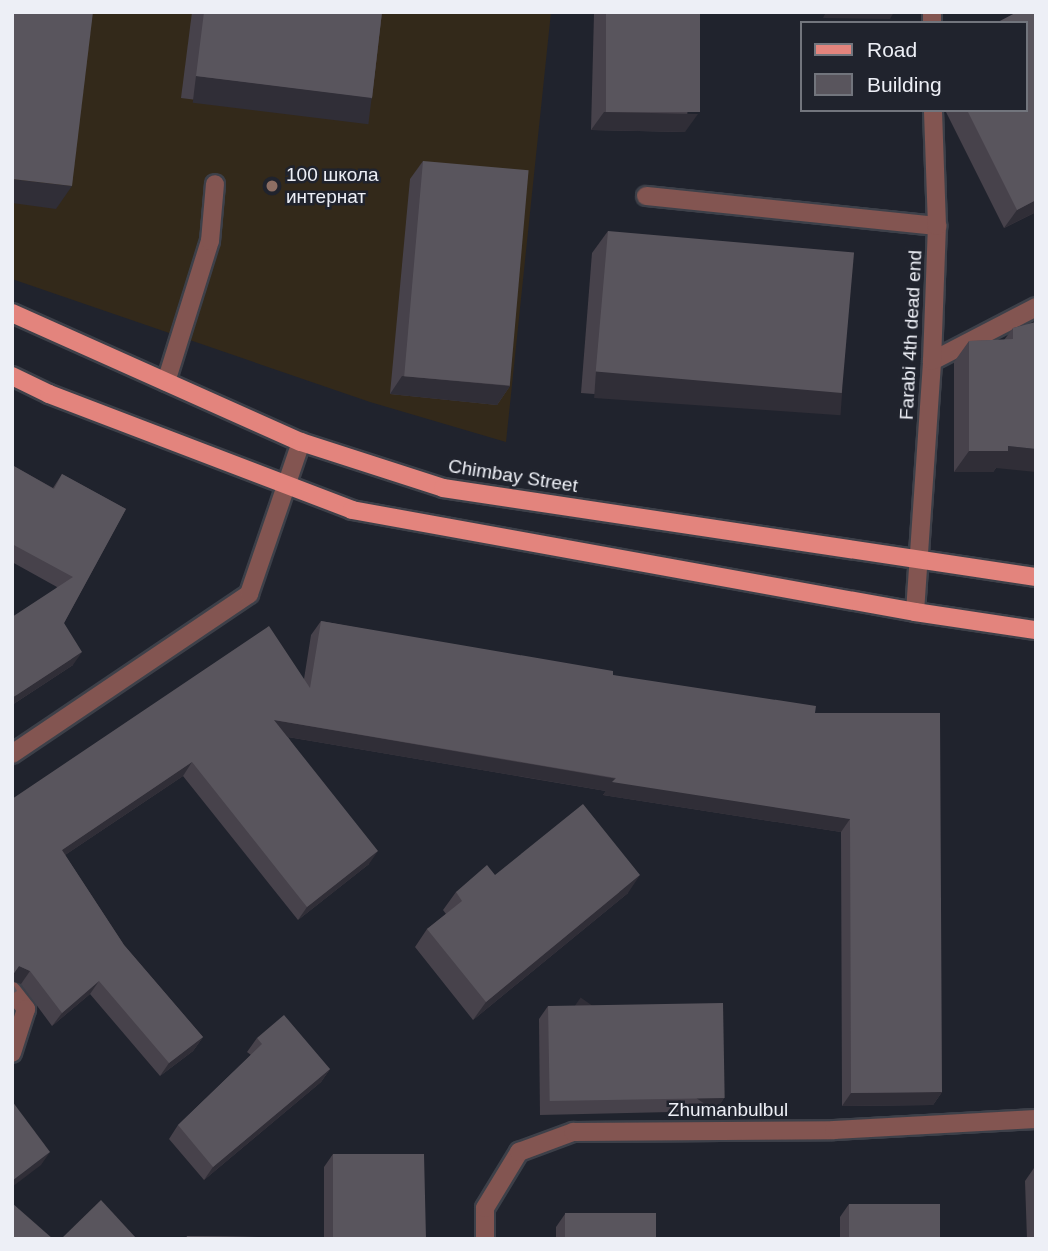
<!DOCTYPE html>
<meta charset="utf-8">
<style>
body{margin:0}
#map{position:relative;width:1048px;height:1251px;overflow:hidden;background:#20232d;font-family:Helvetica,sans-serif}
div>[style]{position:absolute}
.commercial>*{inset:0;background:#33291a}
.roads{filter:drop-shadow(2px 0 #3d4049) drop-shadow(-2px 0 #3d4049) drop-shadow(0 2px #3d4049) drop-shadow(0 -2px #3d4049)}
.minor>*{height:18px;margin:-9px;padding:0 9px;transform-origin:9px;border-radius:9px;background:#835551}
.major>*{height:18px;margin:-9px;padding:0 9px;transform-origin:9px;border-radius:9px;background:#e3847d}
.wall>*{inset:0;background:#47424b}
.shaded-wall>*{inset:0;background:#302e37;transform-origin:0 0}
.building>*{inset:0;background:#59555d;transform-origin:0 0}
.dots>*{width:19px;height:19px;translate:-50% -50%;box-sizing:border-box;border:4px solid #20232d;border-radius:50%}
span{translate:-50% -50%;white-space:nowrap;text-align:center;line-height:1.15;-webkit-text-stroke:5px #20232d;paint-order:stroke}
.poi-label{font-size:19px;color:#edeff6}
.left{translate:0 -50%;text-align:left}
.street-label{font-size:19px;color:#edeff6}
.frame{position:absolute;inset:0;border:14px solid #edeff6;pointer-events:none}
.legend{position:absolute;left:800px;top:21px;width:228px;height:91px;box-sizing:border-box;background:#20232d;border:2px solid #72757d;margin:0;padding:9px 12px;list-style:none;font-size:21px;color:#edeff6}
.legend li{display:flex;align-items:center;gap:14px;height:35px}
.legend b{width:35px;border:2px solid #72757d}
</style>
<div id="map">
<div class="commercial">
<i style="clip-path:polygon(12px 12px,551px 12px,506px 442px,370px 402px,12px 279px)"></i>
</div>
<div class="roads">
<div class="minor">
<i style="left:932px;top:12px;width:11px;rotate:90deg"></i>
<i style="left:646px;top:196px;width:293px;rotate:5.9deg"></i>
<i style="left:932px;top:361px;width:117px;rotate:-27.4deg"></i>
<i style="left:166px;top:382px;width:148px;rotate:-72.7deg"></i>
<i style="left:210px;top:241px;width:57px;rotate:-85deg"></i>
<i style="left:915px;top:612px;width:252px;rotate:-86.1deg"></i>
<i style="left:932px;top:361px;width:135px;rotate:-87.9deg"></i>
<i style="left:937px;top:226px;width:116px;rotate:-92deg"></i>
<i style="left:12px;top:754px;width:286px;rotate:-34deg"></i>
<i style="left:249px;top:594px;width:161px;rotate:-71.1deg"></i>
<i style="left:12px;top:991px;width:23px;rotate:52deg"></i>
<i style="left:26px;top:1009px;width:46px;rotate:107.7deg"></i>
<i style="left:485px;top:1239px;width:31px;rotate:-90deg"></i>
<i style="left:485px;top:1208px;width:66px;rotate:-58.7deg"></i>
<i style="left:519px;top:1152px;width:58px;rotate:-20.3deg"></i>
<i style="left:573px;top:1132px;width:261px;rotate:-0.4deg"></i>
<i style="left:834px;top:1130px;width:202px;rotate:-3.1deg"></i>
</div>
<div class="major">
<i style="left:12px;top:313px;width:316px;rotate:24.1deg"></i>
<i style="left:301px;top:442px;width:149px;rotate:17.9deg"></i>
<i style="left:443px;top:488px;width:600px;rotate:8.54deg"></i>
<i style="left:12px;top:376px;width:41px;rotate:25.9deg"></i>
<i style="left:49px;top:394px;width:324px;rotate:20.9deg"></i>
<i style="left:352px;top:510px;width:572px;rotate:10.27deg"></i>
<i style="left:915px;top:612px;width:122px;rotate:8.5deg"></i>
</div>
</div>
<div class="wall">
<i style="clip-path:polygon(192px 12px,382px 12px,372px 98px,356px 120px,181px 98px)"></i>
<i style="clip-path:polygon(595px 12px,700px 12px,685px 132px,591px 130px,594px 14px)"></i>
<i style="clip-path:polygon(1036px 12px,1036px 212px,1004px 228px,945px 110px,1025px 110px)"></i>
<i style="clip-path:polygon(423px 161px,510px 386px,497px 405px,390px 394px,410px 179px)"></i>
<i style="clip-path:polygon(608px 231px,827px 412px,581px 393px,592px 253px)"></i>
<i style="clip-path:polygon(1036px 322px,996px 468px,993px 472px,954px 472px,954px 362px,969px 341px,1004px 340px,1013px 328px)"></i>
<i style="clip-path:polygon(12px 465px,53px 488px,62px 474px,126px 509px,64px 623px,73px 665px,12px 705px,57px 587px,12px 562px)"></i>
<i style="clip-path:polygon(321px 621px,815px 713px,942px 1092px,933px 1105px,842px 1106px,841px 832px,603px 795px,606px 791px,288px 737px,369px 864px,298px 920px,183px 776px,65px 855px,124px 945px,203px 1037px,193px 1051px,160px 1076px,90px 994px,52px 1026px,21px 984px,12px 981px,12px 799px,304px 679px,311px 635px)"></i>
<i style="clip-path:polygon(495px 875px,628px 893px,473px 1020px,415px 947px,427px 929px,446px 914px,443px 910px,456px 892px)"></i>
<i style="clip-path:polygon(548px 1006px,724px 1098px,715px 1111px,540px 1115px,539px 1019px)"></i>
<i style="clip-path:polygon(257px 1038px,330px 1069px,321px 1082px,204px 1180px,169px 1139px,178px 1125px,251px 1055px,247px 1052px)"></i>
<i style="clip-path:polygon(333px 1154px,426px 1239px,185px 1239px,187px 1236px,324px 1238px,324px 1167px)"></i>
<i style="clip-path:polygon(1036px 1167px,1036px 1239px,1027px 1239px,1025px 1181px,1034px 1168px)"></i>
<i style="clip-path:polygon(849px 1204px,940px 1239px,840px 1239px,840px 1217px)"></i>
<i style="clip-path:polygon(565px 1214px,656px 1239px,556px 1239px,556px 1227px)"></i>
</div>
<div class="shaded-wall">
<i style="clip-path:polygon(826px 12px,894px 12px,890px 19px,823px 18px)"></i>
<i style="left:196px;top:76px;width:177px;height:27px;rotate:7deg"></i>
<i style="clip-path:polygon(604px 112px,698px 114px,685px 132px,591px 130px)"></i>
<i style="clip-path:polygon(12px 179px,72px 186px,56px 209px,12px 203px)"></i>
<i style="clip-path:polygon(1036px 200px,1036px 212px,1004px 228px,1017px 210px)"></i>
<i style="left:596px;top:371px;width:247px;height:27px;rotate:4deg"></i>
<i style="clip-path:polygon(402px 376px,510px 386px,497px 405px,390px 394px)"></i>
<i style="clip-path:polygon(1008px 446px,1036px 449px,1036px 472px,996px 468px,993px 472px,954px 472px,969px 451px)"></i>
<i style="clip-path:polygon(82px 652px,73px 665px,12px 705px,12px 698px)"></i>
<i style="clip-path:polygon(274px 720px,850px 819px,841px 832px,603px 795px,606px 791px,265px 733px)"></i>
<i style="clip-path:polygon(192px 762px,183px 776px,53px 863px,62px 850px)"></i>
<i style="clip-path:polygon(378px 851px,369px 864px,298px 920px,307px 907px)"></i>
<i style="clip-path:polygon(640px 875px,628px 893px,473px 1020px,486px 1002px)"></i>
<i style="clip-path:polygon(19px 966px,30px 971px,21px 984px,12px 981px,12px 976px)"></i>
<i style="clip-path:polygon(99px 981px,90px 994px,52px 1026px,62px 1013px)"></i>
<i style="clip-path:polygon(203px 1037px,193px 1051px,160px 1076px,169px 1063px)"></i>
<i style="clip-path:polygon(330px 1069px,321px 1082px,204px 1180px,213px 1167px)"></i>
<i style="clip-path:polygon(942px 1092px,933px 1105px,842px 1106px,851px 1093px)"></i>
<i style="left:724px;top:1098px;width:16px;height:175px;rotate:125deg"></i>
<i style="clip-path:polygon(50px 1152px,41px 1165px,12px 1187px,12px 1181px)"></i>
</div>
<div class="building">
<i style="clip-path:polygon(12px 12px,93px 12px,72px 186px,12px 179px)"></i>
<i style="clip-path:polygon(204px 12px,382px 12px,372px 98px,196px 76px)"></i>
<i style="left:606px;top:12px;width:94px;height:100px"></i>
<i style="clip-path:polygon(1017px 12px,1036px 12px,1036px 200px,1017px 210px,967px 110px,1025px 110px,1025px 23px,996px 23px)"></i>
<i style="left:423px;top:161px;width:106px;height:216px;rotate:5deg"></i>
<i style="left:608px;top:231px;width:247px;height:141px;rotate:5deg"></i>
<i style="clip-path:polygon(1036px 322px,1036px 449px,1008px 446px,1008px 451px,969px 451px,969px 341px,1013px 339px,1013px 328px)"></i>
<i style="clip-path:polygon(12px 465px,54px 489px,62px 474px,126px 509px,64px 623px,82px 652px,12px 698px,12px 617px,73px 577px,12px 544px)"></i>
<i style="clip-path:polygon(321px 621px,613px 671px,613px 675px,816px 706px,815px 713px,940px 713px,942px 1092px,851px 1093px,850px 819px,612px 782px,616px 778px,274px 720px,378px 851px,307px 907px,192px 762px,62px 850px,124px 945px,203px 1037px,169px 1063px,99px 981px,62px 1013px,30px 971px,19px 966px,12px 976px,12px 799px,269px 626px,310px 688px)"></i>
<i style="clip-path:polygon(583px 804px,640px 875px,486px 1002px,427px 929px,462px 901px,456px 892px,487px 865px,495px 875px)"></i>
<i style="clip-path:polygon(12px 982px,17px 991px,12px 994px)"></i>
<i style="left:723px;top:1003px;width:95px;height:175px;rotate:89deg"></i>
<i style="clip-path:polygon(284px 1015px,330px 1069px,213px 1167px,178px 1125px,262px 1044px,257px 1038px)"></i>
<i style="clip-path:polygon(12px 1101px,50px 1152px,12px 1181px)"></i>
<i style="clip-path:polygon(333px 1154px,424px 1154px,426px 1239px,187px 1239px,187px 1236px,333px 1238px)"></i>
<i style="clip-path:polygon(1036px 1167px,1036px 1218px,1034px 1168px)"></i>
<i style="clip-path:polygon(101px 1200px,136px 1238px,135px 1239px,61px 1239px)"></i>
<i style="clip-path:polygon(12px 1203px,53px 1239px,12px 1239px)"></i>
<i style="left:849px;top:1204px;width:91px;height:35px"></i>
<i style="left:656px;top:1213px;width:26px;height:91px;rotate:90deg"></i>
</div>
<div class="dots">
<i style="left:272px;top:186px;background:#8d6e63"></i>
</div>
<div class="poi-label">
<span class="left" style="left:286px;top:186px">100 школа<br>интернат</span>
</div>
<div class="street-label">
<span style="left:911px;top:335px;rotate:-87deg">Farabi 4th dead end</span>
<span style="left:513px;top:476px;rotate:9deg">Chimbay Street</span>
<span style="left:728px;top:1110px">Zhumanbulbul</span>
</div>
<div class="frame"></div>
<ul class="legend">
<li><b style="height:9px;background:#e3847d"></b>Road</li>
<li><b style="height:19px;background:#59555d"></b>Building</li>
</ul>
</div>
